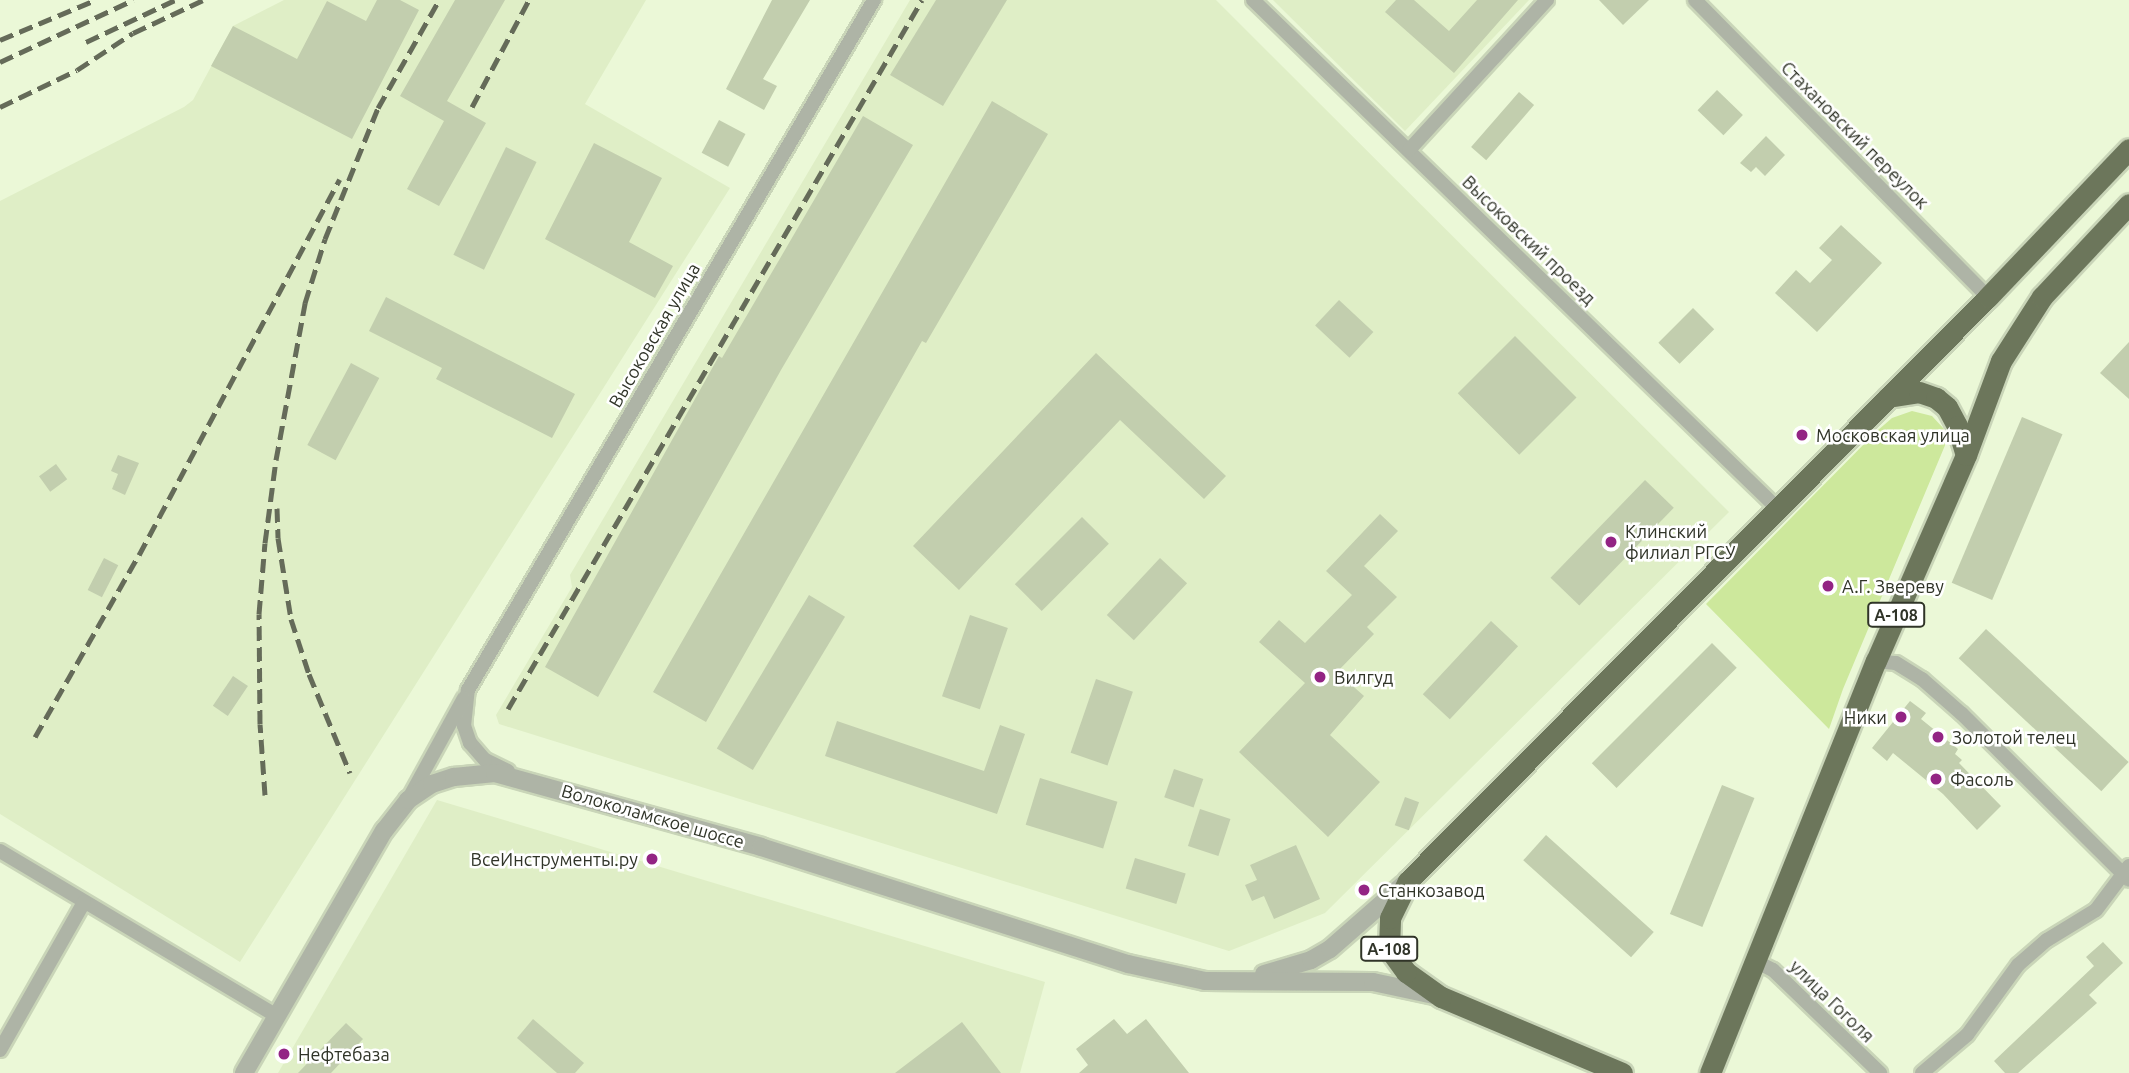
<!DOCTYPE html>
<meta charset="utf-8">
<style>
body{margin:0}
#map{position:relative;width:2129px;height:1073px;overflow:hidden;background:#ebf8d7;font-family:Ubuntu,sans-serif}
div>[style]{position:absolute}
.built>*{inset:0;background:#dfeec6}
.green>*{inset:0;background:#cde89c}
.building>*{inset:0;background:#c2ceae;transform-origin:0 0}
.roads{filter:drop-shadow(2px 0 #c9d5b8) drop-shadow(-2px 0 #c9d5b8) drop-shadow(0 2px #c9d5b8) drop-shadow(0 -2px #c9d5b8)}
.minor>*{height:14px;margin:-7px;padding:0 7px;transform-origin:7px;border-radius:7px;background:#aeb4a6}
.tertiary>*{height:18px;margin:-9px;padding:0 9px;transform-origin:9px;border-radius:9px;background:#aeb4a6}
.trunk>*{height:21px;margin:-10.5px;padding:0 10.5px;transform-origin:10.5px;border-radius:10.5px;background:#6c765b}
.rail>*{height:5px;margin-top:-2.5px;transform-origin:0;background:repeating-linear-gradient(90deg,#656b59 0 14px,transparent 0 21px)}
.dots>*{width:19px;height:19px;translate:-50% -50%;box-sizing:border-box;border:4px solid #fff;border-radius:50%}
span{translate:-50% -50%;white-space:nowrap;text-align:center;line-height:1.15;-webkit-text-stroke:5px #fff;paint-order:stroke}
.shield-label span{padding:2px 5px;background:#fff;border:2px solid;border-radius:5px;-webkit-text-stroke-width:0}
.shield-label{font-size:16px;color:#303428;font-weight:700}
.street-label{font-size:18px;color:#303428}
.poi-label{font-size:18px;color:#303428}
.left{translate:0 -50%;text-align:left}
.right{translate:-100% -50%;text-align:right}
</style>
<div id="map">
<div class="built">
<i style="clip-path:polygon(284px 0,646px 0,585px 104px,730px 188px,240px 962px,0 814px,0 201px,184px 107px,193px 100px,233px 26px)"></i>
<i style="clip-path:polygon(910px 0,1216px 0,1729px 512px,1325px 913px,1229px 951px,499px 724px,496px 715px,572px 587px,570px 575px)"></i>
<i style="clip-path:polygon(1273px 0,1529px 0,1405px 131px)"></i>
<i style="clip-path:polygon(437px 800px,1045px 982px,1020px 1073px,278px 1073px)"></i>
</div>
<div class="green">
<i style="clip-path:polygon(1912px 411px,1932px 416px,1944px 429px,1946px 443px,1843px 689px,1829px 729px,1706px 604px,1877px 431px,1892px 418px)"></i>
</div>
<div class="building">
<i style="clip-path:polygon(377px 0,400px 0,419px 10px,352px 139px,211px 66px,233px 26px,297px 59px,327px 1px,366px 21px)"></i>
<i style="clip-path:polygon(455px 0,505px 0,447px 101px,486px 123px,439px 206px,407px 189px,444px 121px,400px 96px)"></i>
<i style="clip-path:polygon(772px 0,810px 0,763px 79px,777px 86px,764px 110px,726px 89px)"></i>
<i style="clip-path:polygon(936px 0,1007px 0,943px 106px,890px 75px)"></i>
<i style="clip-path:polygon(1396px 0,1414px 0,1449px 31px,1477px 0,1518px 0,1454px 73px,1385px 12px)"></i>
<i style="clip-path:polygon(1599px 0,1649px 0,1623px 25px)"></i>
<i style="left:1717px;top:90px;width:36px;height:28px;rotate:44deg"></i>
<i style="left:1519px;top:92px;width:20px;height:73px;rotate:41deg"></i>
<i style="clip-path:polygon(992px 101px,1048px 134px,926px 343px,922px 341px,706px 722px,653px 692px)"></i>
<i style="clip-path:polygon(863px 116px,913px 145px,781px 370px,598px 697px,545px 667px,719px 356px,722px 358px)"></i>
<i style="left:719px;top:120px;width:30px;height:37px;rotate:28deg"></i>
<i style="clip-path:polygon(1766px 136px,1785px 155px,1765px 176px,1756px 167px,1751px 172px,1740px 163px)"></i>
<i style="clip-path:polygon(594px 143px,662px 178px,629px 242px,673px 266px,655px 298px,545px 239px)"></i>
<i style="left:506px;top:147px;width:34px;height:120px;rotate:26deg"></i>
<i style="clip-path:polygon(1841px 225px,1882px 263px,1817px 332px,1775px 293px,1796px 270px,1810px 283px,1832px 260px,1819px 248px)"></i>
<i style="clip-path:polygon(386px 297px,575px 394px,552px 438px,436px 379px,442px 368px,369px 331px)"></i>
<i style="left:1339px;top:300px;width:47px;height:35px;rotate:43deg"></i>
<i style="left:1693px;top:308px;width:30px;height:49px;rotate:45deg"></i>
<i style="left:1515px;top:336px;width:87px;height:81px;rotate:45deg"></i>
<i style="clip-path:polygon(2129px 342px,2129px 399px,2100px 373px)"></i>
<i style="clip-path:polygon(1096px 353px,1226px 476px,1204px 499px,1120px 420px,959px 590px,913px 546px)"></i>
<i style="left:351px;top:363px;width:32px;height:93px;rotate:28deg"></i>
<i style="left:2022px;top:417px;width:44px;height:180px;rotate:23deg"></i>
<i style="clip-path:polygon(118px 455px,139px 463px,125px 495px,112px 489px,118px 474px,111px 471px)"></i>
<i style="left:56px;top:464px;width:19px;height:21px;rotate:54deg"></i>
<i style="left:1645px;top:480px;width:40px;height:136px;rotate:44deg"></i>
<i style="clip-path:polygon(1380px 514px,1398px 531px,1364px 566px,1397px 597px,1367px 627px,1374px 634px,1337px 672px,1364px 696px,1330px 735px,1380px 782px,1328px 837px,1239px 752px,1305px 683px,1259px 642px,1279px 620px,1305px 643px,1352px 595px,1326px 571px)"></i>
<i style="left:1082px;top:517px;width:38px;height:95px;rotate:45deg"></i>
<i style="left:104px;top:558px;width:16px;height:36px;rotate:27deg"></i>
<i style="left:1160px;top:558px;width:37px;height:78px;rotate:43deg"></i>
<i style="left:809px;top:595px;width:42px;height:179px;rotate:31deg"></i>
<i style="left:970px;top:615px;width:40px;height:86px;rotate:19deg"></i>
<i style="left:1491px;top:621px;width:37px;height:100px;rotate:43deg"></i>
<i style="left:1986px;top:629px;width:195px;height:40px;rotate:43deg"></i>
<i style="left:1712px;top:643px;width:35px;height:170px;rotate:45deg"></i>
<i style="left:233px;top:676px;width:18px;height:36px;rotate:34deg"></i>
<i style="left:1096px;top:679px;width:39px;height:78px;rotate:19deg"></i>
<i style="clip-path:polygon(1910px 701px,1926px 713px,1921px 719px,1958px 749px,1955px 754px,1962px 760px,1959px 763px,2001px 806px,1977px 830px,1943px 794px,1893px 753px,1887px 761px,1872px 748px)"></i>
<i style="clip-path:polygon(837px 721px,984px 771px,1000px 725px,1025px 734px,997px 814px,825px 756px)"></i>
<i style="left:1174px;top:769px;width:31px;height:30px;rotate:19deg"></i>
<i style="left:1040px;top:778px;width:81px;height:49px;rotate:17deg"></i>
<i style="left:1722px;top:785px;width:35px;height:139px;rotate:22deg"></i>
<i style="left:1405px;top:797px;width:15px;height:30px;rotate:20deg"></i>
<i style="left:1200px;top:809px;width:32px;height:39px;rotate:18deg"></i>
<i style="left:1546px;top:835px;width:145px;height:34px;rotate:42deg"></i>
<i style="clip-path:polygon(1296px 845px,1320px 899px,1274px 919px,1264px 896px,1252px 901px,1245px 885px,1257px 880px,1250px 865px)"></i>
<i style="left:1135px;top:858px;width:53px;height:32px;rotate:17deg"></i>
<i style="clip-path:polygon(2103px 942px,2123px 963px,2089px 995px,2097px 1003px,2018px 1073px,2005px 1073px,1994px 1061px,2094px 966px,2086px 957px)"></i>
<i style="clip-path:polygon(533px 1019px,584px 1063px,575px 1073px,557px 1073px,517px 1038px)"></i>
<i style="clip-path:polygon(1114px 1019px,1127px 1034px,1146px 1019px,1189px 1073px,1079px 1073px,1088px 1065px,1076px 1049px)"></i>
<i style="clip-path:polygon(962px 1022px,1001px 1073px,895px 1073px)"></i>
<i style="clip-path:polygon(346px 1023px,363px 1039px,331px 1073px,298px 1073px)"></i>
</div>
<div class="roads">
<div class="minor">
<i style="left:1253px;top:0;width:730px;rotate:44.11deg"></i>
<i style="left:1695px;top:0;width:417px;rotate:45.4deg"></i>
<i style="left:1409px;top:150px;width:204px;rotate:-47.4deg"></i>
<i style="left:1876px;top:661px;width:20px;rotate:6deg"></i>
<i style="left:1896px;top:663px;width:31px;rotate:32deg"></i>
<i style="left:1922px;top:679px;width:53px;rotate:41.2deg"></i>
<i style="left:1962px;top:714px;width:235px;rotate:44.8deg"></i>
<i style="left:508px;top:771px;width:25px;rotate:-154deg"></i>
<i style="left:485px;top:760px;width:23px;rotate:-131deg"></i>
<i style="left:470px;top:743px;width:18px;rotate:-109deg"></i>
<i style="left:464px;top:726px;width:36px;rotate:-84deg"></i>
<i style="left:468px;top:690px;width:801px;rotate:-59.53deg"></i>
<i style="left:408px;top:800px;width:116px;rotate:-61.2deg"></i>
<i style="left:0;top:851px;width:322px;rotate:30.8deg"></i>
<i style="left:1755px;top:961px;width:20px;rotate:27deg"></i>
<i style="left:1773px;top:970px;width:149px;rotate:43.9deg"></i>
<i style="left:0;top:1050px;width:170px;rotate:-60.4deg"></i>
<i style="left:1922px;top:1073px;width:59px;rotate:-40.2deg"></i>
<i style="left:1967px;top:1035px;width:87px;rotate:-53.9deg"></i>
<i style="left:2018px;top:965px;width:38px;rotate:-41deg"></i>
<i style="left:2047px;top:940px;width:57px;rotate:-31.5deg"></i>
<i style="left:2096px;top:910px;width:55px;rotate:-53.1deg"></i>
</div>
<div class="tertiary">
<i style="left:1264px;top:974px;width:49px;rotate:-16.6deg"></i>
<i style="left:1311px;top:960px;width:22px;rotate:-30deg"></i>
<i style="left:1330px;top:949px;width:97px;rotate:-41.2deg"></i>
<i style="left:244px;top:1073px;width:280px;rotate:-60deg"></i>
<i style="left:384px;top:831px;width:39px;rotate:-52deg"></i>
<i style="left:408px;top:800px;width:29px;rotate:-34deg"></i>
<i style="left:432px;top:784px;width:23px;rotate:-18deg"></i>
<i style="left:454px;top:777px;width:41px;rotate:-5.6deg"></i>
<i style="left:495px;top:773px;width:276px;rotate:15.5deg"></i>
<i style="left:761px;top:847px;width:385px;rotate:17.7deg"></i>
<i style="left:1128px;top:964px;width:79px;rotate:12.4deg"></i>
<i style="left:1205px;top:981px;width:168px;rotate:0.3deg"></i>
<i style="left:1373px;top:982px;width:62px;rotate:12deg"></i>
</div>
<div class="trunk">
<i style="left:1888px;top:397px;width:31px;rotate:-9deg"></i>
<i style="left:1919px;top:392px;width:18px;rotate:19deg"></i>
<i style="left:1936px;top:398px;width:14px;rotate:39deg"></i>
<i style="left:1947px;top:407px;width:21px;rotate:62deg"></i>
<i style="left:1957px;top:426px;width:30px;rotate:73deg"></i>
<i style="left:1622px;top:1073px;width:196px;rotate:-157.2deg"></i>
<i style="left:1441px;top:997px;width:43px;rotate:-144.5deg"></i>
<i style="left:1406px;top:972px;width:29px;rotate:-126deg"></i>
<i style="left:1389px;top:949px;width:31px;rotate:-88deg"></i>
<i style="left:1390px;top:918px;width:41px;rotate:-64.1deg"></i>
<i style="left:1408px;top:881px;width:823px;rotate:-45.2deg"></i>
<i style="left:1988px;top:297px;width:204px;rotate:-46.4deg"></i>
<i style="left:1710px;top:1073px;width:444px;rotate:-68.1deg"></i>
<i style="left:1876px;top:661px;width:225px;rotate:-66.4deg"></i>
<i style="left:1966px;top:455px;width:100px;rotate:-69.6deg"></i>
<i style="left:2001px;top:361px;width:76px;rotate:-57.4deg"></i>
<i style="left:2042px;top:297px;width:127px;rotate:-46.9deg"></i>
</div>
</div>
<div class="rail">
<i style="left:0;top:40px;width:103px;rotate:-22.8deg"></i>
<i style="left:86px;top:42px;width:98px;rotate:-25.3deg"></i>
<i style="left:0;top:62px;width:147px;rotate:-25deg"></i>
<i style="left:0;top:107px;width:85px;rotate:-25.7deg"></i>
<i style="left:77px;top:70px;width:67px;rotate:-33.5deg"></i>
<i style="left:133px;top:33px;width:77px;rotate:-25.2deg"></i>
<i style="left:472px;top:107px;width:121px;rotate:-62deg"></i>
<i style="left:277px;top:508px;width:30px;rotate:88deg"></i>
<i style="left:278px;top:538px;width:82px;rotate:80.9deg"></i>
<i style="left:291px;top:619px;width:58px;rotate:71.9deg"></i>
<i style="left:309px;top:674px;width:107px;rotate:67.5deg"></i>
<i style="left:508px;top:709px;width:821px;rotate:-59.72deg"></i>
<i style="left:35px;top:737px;width:210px;rotate:-60.3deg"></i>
<i style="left:139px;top:555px;width:426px;rotate:-61.9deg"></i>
<i style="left:265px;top:795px;width:71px;rotate:-94deg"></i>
<i style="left:260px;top:724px;width:110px;rotate:-90.5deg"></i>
<i style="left:259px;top:614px;width:71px;rotate:-85.2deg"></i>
<i style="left:265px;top:543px;width:84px;rotate:-82.5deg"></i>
<i style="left:276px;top:460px;width:160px;rotate:-79.5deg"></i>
<i style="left:305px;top:303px;width:67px;rotate:-72.6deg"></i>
<i style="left:325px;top:239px;width:141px;rotate:-68deg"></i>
<i style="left:378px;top:108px;width:124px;rotate:-60.5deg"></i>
</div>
<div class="dots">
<i style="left:1802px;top:435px;background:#932484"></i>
<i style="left:1611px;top:542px;background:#932484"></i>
<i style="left:1828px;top:586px;background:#932484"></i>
<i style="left:1320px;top:677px;background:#932484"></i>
<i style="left:1901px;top:717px;background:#932484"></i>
<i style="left:1938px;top:737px;background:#932484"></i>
<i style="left:1936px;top:779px;background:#932484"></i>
<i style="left:652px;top:859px;background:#932484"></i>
<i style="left:1364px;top:890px;background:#932484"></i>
<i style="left:284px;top:1054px;background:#932484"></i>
</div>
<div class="shield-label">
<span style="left:1896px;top:615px">А-108</span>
<span style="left:1389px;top:949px">А-108</span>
</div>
<div class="street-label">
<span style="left:1855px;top:135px;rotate:45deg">Стахановский переулок</span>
<span style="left:1529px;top:240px;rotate:44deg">Высоковский проезд</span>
<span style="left:654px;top:335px;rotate:-60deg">Высоковская улица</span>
<span style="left:653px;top:816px;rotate:16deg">Волоколамское шоссе</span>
<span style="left:1832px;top:1001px;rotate:44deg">улица Гоголя</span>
</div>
<div class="poi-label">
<span class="left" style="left:1816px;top:435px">Московская улица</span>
<span class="left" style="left:1625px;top:542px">Клинский<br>филиал РГСУ</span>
<span class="left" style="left:1842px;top:586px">А.Г. Звереву</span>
<span class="left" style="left:1334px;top:677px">Вилгуд</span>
<span class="right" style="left:1887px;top:717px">Ники</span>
<span class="left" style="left:1952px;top:737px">Золотой телец</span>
<span class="left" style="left:1950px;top:779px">Фасоль</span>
<span class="right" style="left:638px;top:859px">ВсеИнструменты.ру</span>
<span class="left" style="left:1378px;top:890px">Станкозавод</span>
<span class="left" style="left:298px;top:1054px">Нефтебаза</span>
</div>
</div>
